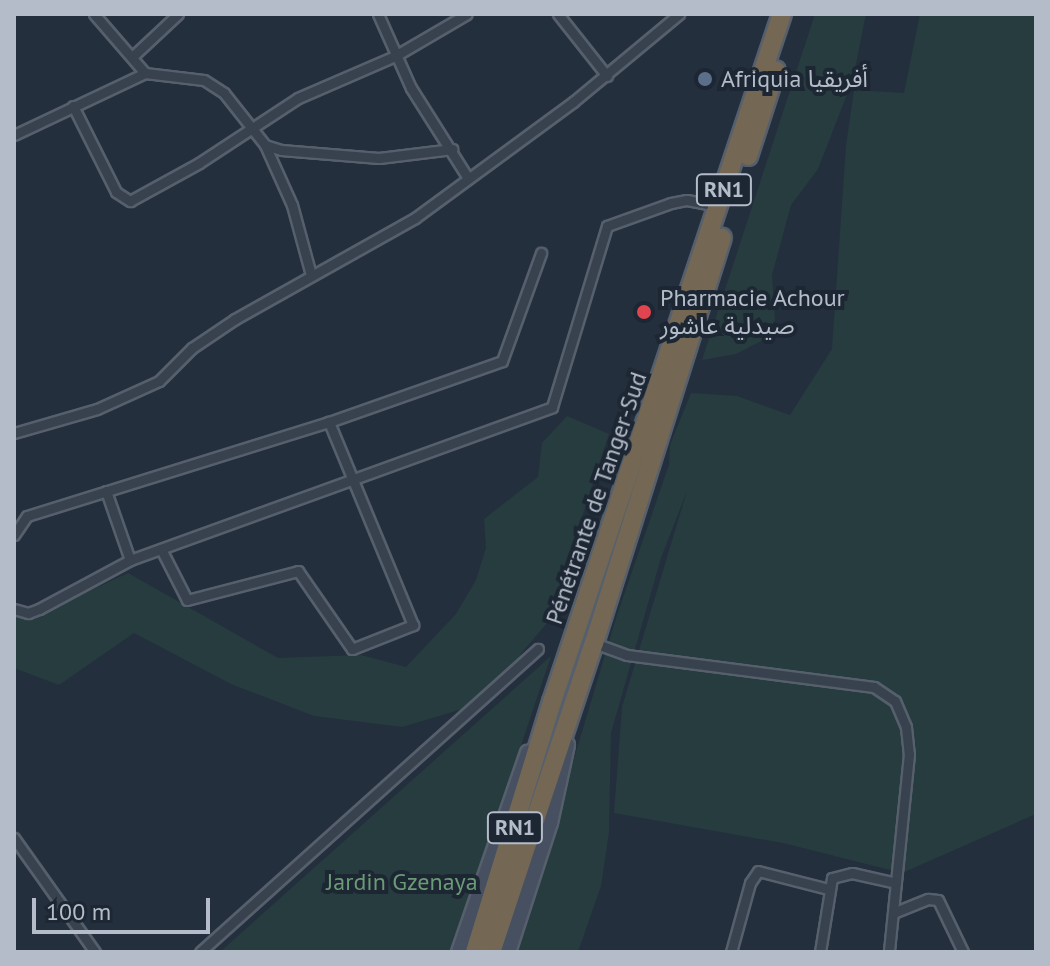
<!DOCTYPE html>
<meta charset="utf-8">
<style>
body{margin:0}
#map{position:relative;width:1050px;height:966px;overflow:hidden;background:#242f3e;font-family:"PT Sans","Noto Sans Arabic",sans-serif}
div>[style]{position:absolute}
.green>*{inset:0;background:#263c3f}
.roads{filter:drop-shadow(2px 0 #565f6c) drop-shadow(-2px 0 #565f6c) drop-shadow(0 2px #565f6c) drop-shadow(0 -2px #565f6c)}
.street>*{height:9px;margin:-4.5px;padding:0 4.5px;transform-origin:4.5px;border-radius:4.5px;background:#38414e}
.secondary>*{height:14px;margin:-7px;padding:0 7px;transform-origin:7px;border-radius:7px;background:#465061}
.highway>*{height:18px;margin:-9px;padding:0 9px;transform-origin:9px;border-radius:9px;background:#746855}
.dots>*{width:22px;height:22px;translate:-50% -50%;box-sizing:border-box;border:4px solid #1d2633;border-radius:50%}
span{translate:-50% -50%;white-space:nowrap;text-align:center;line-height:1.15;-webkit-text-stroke:8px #1d2633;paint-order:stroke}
.shield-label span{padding:2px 6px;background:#1d2633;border:2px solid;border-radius:6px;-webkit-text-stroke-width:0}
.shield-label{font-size:22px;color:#b4bcc9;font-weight:700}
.poi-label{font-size:24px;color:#b4bcc9}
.left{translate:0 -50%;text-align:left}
.street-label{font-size:24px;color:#b4bcc9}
.park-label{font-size:24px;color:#6b9a76}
.frame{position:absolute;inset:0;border:16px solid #b4bcc9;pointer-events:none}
.scale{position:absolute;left:32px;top:898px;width:178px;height:36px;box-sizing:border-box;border:4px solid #b4bcc9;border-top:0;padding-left:10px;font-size:24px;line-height:28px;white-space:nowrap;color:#b4bcc9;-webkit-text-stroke:6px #1d2633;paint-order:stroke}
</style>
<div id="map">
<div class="green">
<i style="clip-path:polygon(815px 14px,866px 14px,853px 79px,818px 169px,791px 205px,772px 275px,775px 320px,765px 339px,736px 354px,702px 360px)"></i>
<i style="clip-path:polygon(920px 14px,1036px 14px,1036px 814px,902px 873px,783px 843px,614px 813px,622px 707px,687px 491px,661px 558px,611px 733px,609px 832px,601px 886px,578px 952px,516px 952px,617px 615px,669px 465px,670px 445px,691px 393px,737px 396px,790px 415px,832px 349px,846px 146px,854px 90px,904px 93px)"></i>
<i style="clip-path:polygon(567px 416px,609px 434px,582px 517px,562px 606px,523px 651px,489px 701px,402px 727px,314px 716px,231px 684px,134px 633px,59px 685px,14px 668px,14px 614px,27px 620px,128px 573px,278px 658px,361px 655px,406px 667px,456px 614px,476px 580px,486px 548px,484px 519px,538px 477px,542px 443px)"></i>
<i style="clip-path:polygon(551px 656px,452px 952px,220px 952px)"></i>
</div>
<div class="roads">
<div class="street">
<i style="left:94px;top:14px;width:78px;rotate:49.2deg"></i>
<i style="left:378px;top:14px;width:81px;rotate:66deg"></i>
<i style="left:411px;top:88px;width:107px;rotate:57.7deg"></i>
<i style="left:558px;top:14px;width:79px;rotate:51.7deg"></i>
<i style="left:132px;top:57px;width:63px;rotate:-43.1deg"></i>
<i style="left:73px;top:106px;width:96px;rotate:63.4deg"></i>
<i style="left:116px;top:192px;width:17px;rotate:33deg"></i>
<i style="left:130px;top:201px;width:79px;rotate:-28.8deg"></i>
<i style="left:199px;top:163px;width:118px;rotate:-33.3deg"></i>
<i style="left:298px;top:98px;width:106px;rotate:-23.4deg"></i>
<i style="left:395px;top:56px;width:83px;rotate:-30.3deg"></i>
<i style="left:14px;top:135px;width:145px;rotate:-25.3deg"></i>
<i style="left:145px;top:73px;width:59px;rotate:6.8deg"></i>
<i style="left:204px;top:80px;width:24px;rotate:33deg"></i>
<i style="left:224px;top:93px;width:66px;rotate:51.7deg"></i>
<i style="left:265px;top:145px;width:17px;rotate:17deg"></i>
<i style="left:281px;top:150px;width:98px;rotate:4.7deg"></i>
<i style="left:379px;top:158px;width:74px;rotate:-7deg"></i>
<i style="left:265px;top:145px;width:66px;rotate:65.8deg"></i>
<i style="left:292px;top:205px;width:73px;rotate:74.8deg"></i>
<i style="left:14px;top:433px;width:86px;rotate:-16.1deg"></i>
<i style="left:97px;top:409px;width:68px;rotate:-24.3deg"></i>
<i style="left:159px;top:381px;width:47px;rotate:-45deg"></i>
<i style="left:192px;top:348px;width:52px;rotate:-34deg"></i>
<i style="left:235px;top:319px;width:206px;rotate:-29.3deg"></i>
<i style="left:415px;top:218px;width:196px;rotate:-36.3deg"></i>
<i style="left:573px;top:102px;width:138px;rotate:-39.7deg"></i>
<i style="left:106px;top:491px;width:73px;rotate:70.8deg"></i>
<i style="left:130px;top:560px;width:449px;rotate:-19.9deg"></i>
<i style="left:552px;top:407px;width:189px;rotate:-73.1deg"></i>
<i style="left:607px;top:226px;width:68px;rotate:-19.8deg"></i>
<i style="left:671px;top:203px;width:16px;rotate:-11deg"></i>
<i style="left:687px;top:200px;width:33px;rotate:11deg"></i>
<i style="left:14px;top:535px;width:23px;rotate:-56deg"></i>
<i style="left:27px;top:516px;width:316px;rotate:-17.3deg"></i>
<i style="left:329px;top:422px;width:183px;rotate:-19.4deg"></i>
<i style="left:502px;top:361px;width:115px;rotate:-70.1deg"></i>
<i style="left:161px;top:549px;width:57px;rotate:63deg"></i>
<i style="left:187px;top:600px;width:115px;rotate:-14.6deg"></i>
<i style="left:298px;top:571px;width:95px;rotate:55.3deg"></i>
<i style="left:352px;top:649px;width:66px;rotate:-21.5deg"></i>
<i style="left:413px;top:625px;width:220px;rotate:-112.5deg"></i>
<i style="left:14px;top:609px;width:15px;rotate:16deg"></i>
<i style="left:28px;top:613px;width:12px;rotate:-20deg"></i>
<i style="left:39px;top:609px;width:103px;rotate:-28.3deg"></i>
<i style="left:594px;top:643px;width:35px;rotate:20deg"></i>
<i style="left:627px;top:655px;width:249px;rotate:7.4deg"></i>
<i style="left:874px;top:687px;width:25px;rotate:34deg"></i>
<i style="left:895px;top:701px;width:28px;rotate:67deg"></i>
<i style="left:906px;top:727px;width:27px;rotate:84deg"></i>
<i style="left:909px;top:754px;width:199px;rotate:95.8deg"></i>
<i style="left:14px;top:838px;width:140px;rotate:54.6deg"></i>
<i style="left:893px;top:913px;width:38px;rotate:-22deg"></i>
<i style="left:928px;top:899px;width:10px;rotate:6deg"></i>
<i style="left:938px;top:900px;width:58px;rotate:64.3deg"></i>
<i style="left:200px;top:952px;width:454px;rotate:-41.9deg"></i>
<i style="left:731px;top:952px;width:72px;rotate:-74.6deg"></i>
<i style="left:750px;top:883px;width:14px;rotate:-56deg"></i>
<i style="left:758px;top:871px;width:72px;rotate:14.4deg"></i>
<i style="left:820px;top:952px;width:75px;rotate:-80.8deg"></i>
<i style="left:832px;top:878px;width:21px;rotate:-14deg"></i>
<i style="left:852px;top:873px;width:45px;rotate:12.8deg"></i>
</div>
<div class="secondary">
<i style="left:459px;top:952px;width:211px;rotate:-70.9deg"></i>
<i style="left:508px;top:952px;width:136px;rotate:-72deg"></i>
<i style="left:550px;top:823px;width:80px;rotate:-77.7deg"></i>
</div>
<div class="highway">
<i style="left:748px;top:156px;width:90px;rotate:-72deg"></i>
<i style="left:475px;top:952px;width:262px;rotate:-72.9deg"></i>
<i style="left:552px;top:702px;width:725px;rotate:-71.52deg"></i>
<i style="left:491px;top:952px;width:326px;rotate:-71.6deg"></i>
<i style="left:594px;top:643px;width:425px;rotate:-72.5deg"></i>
</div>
</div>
<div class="dots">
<i style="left:705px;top:79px;background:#5c6f8a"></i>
<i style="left:644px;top:312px;background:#e0444e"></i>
</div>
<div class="shield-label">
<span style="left:724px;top:190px">RN1</span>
<span style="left:515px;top:828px">RN1</span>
</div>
<div class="poi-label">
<span class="left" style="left:721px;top:79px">Afriquia أفريقيا</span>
<span class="left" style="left:660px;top:312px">Pharmacie Achour<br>صيدلية عاشور</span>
</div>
<div class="street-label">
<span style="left:596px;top:498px;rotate:-71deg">Pénétrante de Tanger-Sud</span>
</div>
<div class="park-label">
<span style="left:402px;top:882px">Jardin Gzenaya</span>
</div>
<div class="frame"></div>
<div class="scale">100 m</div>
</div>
